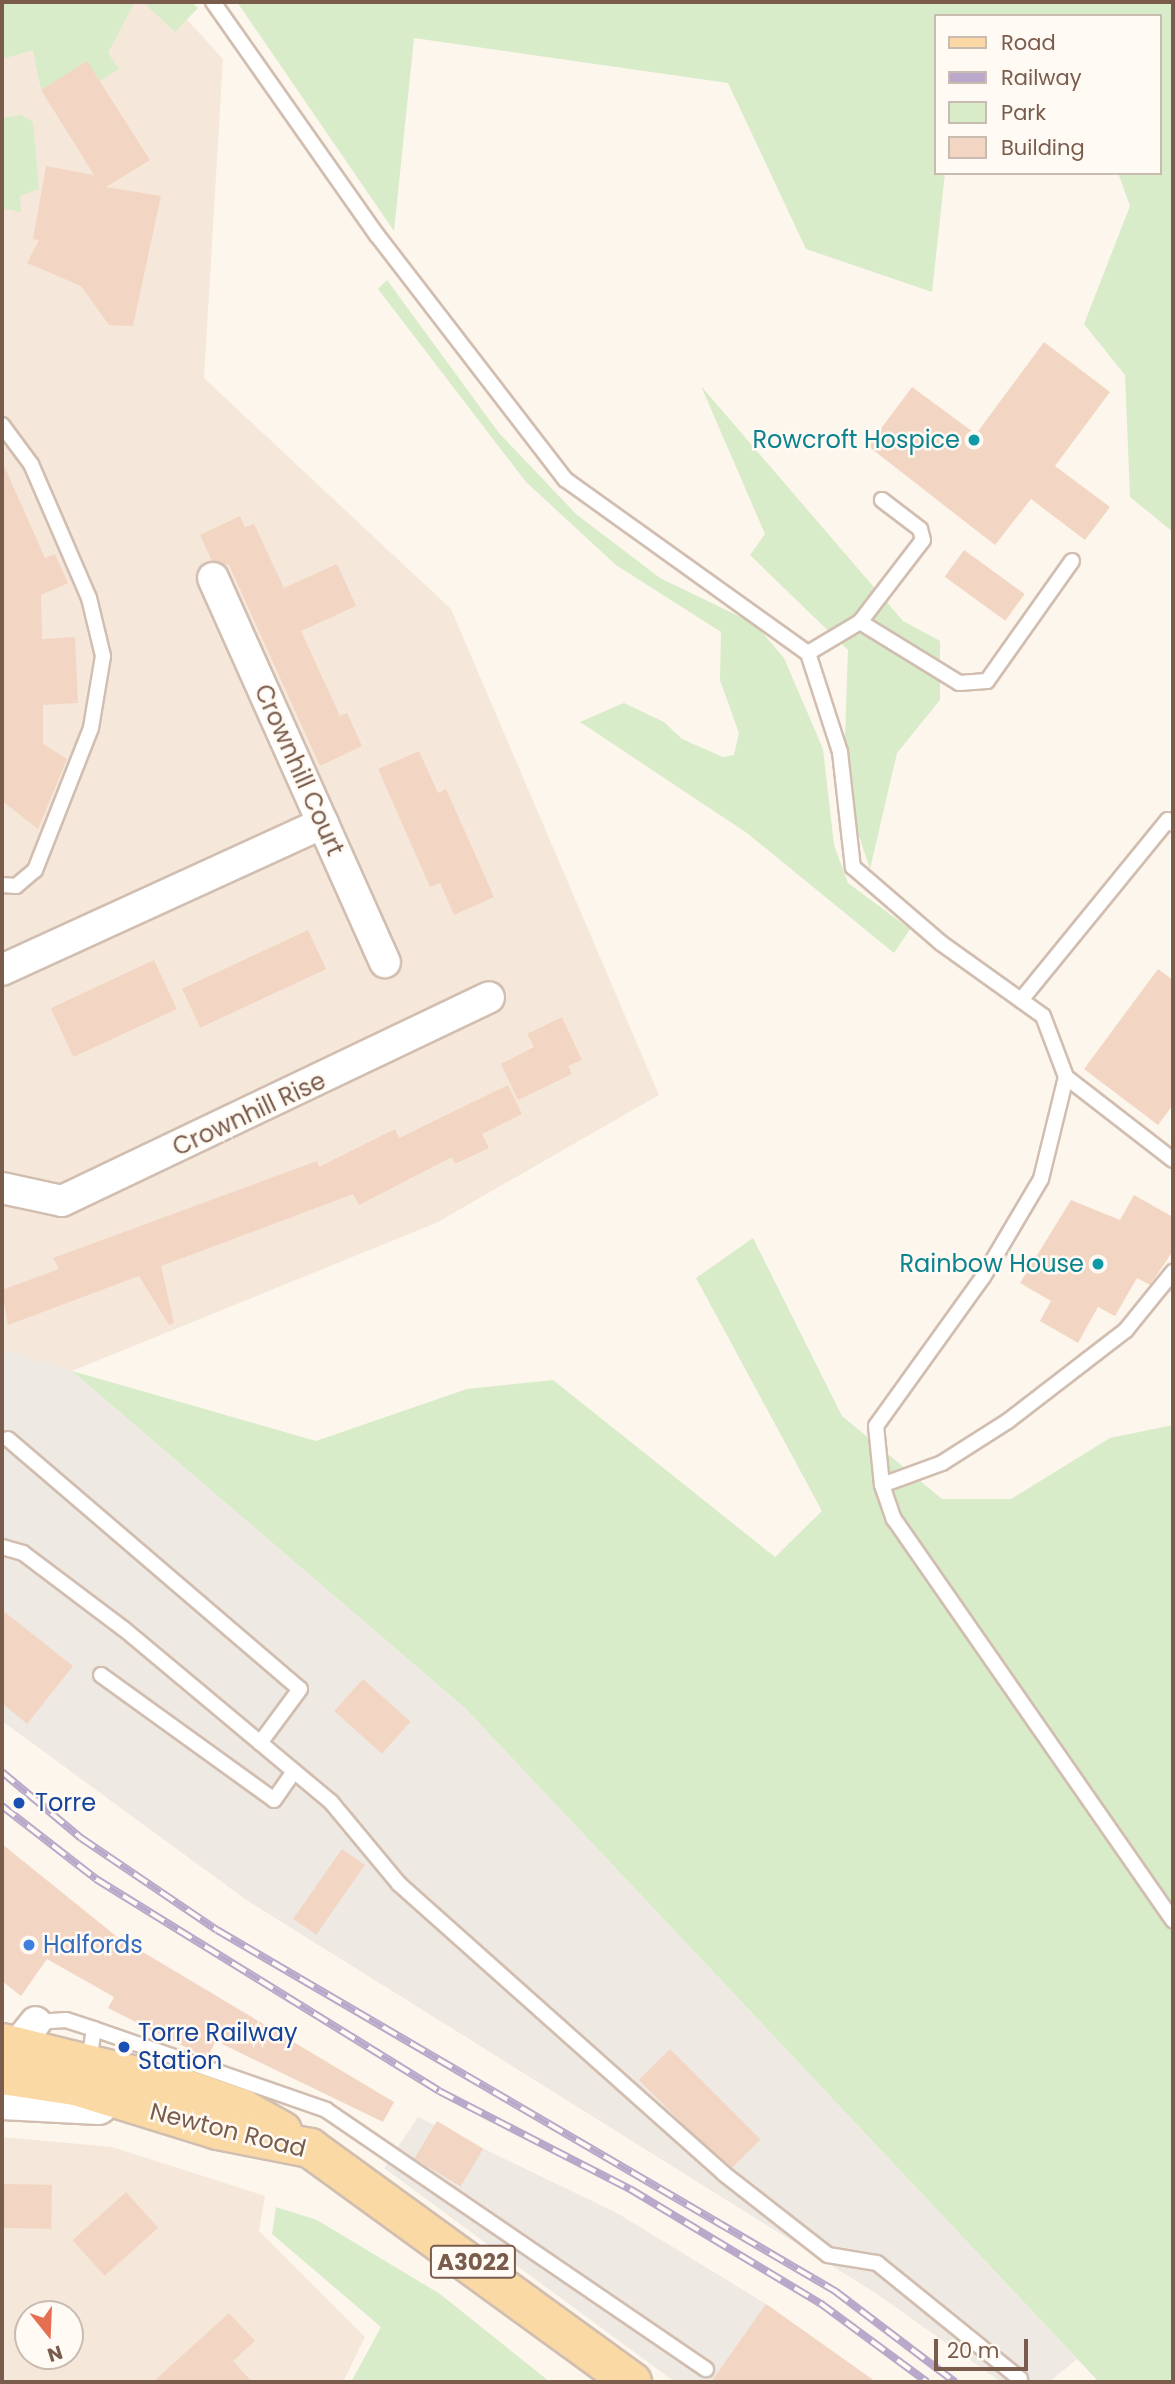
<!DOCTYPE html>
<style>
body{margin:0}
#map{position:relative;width:1175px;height:2384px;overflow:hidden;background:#fdf6ec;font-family:Poppins,sans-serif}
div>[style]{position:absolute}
.residential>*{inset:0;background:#f5e8da}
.industrial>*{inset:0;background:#efe9e4}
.green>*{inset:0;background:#d8ecc9}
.building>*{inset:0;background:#f3d5c3;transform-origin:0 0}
.roads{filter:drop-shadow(2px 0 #d1beb0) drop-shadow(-2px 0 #d1beb0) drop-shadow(0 2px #d1beb0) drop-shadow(0 -2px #d1beb0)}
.service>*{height:14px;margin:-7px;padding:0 7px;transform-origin:7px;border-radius:7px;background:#fff}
.minor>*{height:30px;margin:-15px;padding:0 15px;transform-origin:15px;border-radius:15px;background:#fff}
.tertiary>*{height:37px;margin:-18.5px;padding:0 18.5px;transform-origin:18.5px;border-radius:18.5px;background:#fff}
.primary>*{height:38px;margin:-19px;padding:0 19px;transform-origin:19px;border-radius:19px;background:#fbd9a5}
.rail>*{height:8px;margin-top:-4px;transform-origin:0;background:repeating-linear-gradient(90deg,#fffaf3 0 16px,#b9a8c9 0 32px);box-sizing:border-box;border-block:2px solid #b9a8c9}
.dots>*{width:19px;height:19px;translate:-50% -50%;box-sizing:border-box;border:4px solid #fffaf3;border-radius:50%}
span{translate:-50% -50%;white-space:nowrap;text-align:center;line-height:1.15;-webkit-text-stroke:5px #fffaf3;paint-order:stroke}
.shield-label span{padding:2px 5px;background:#fffaf3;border:2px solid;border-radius:5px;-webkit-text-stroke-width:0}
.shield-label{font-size:23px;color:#7a5c4d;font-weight:700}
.culture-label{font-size:24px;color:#0d838f}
.right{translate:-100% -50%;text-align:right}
.street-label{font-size:24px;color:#7a5c4d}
.transit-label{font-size:24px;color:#164399}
.left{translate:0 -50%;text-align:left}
.shop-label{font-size:24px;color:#366cbe}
.frame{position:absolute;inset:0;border:4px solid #7a5c4d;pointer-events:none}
.legend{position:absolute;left:934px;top:14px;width:228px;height:161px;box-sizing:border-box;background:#fffaf3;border:2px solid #cabbb1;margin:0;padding:9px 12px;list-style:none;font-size:21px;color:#7a5c4d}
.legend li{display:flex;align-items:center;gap:14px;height:35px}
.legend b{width:35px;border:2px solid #cabbb1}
.north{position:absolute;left:14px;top:2300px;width:70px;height:70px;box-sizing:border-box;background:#fffaf3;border:2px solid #cabbb1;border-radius:50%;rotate:162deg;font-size:19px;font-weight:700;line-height:28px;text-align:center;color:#7a5c4d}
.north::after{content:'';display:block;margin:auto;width:24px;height:32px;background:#e76f51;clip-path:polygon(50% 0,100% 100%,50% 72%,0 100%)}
.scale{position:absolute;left:934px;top:2339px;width:94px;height:32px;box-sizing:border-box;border:4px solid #7a5c4d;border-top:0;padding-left:9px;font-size:21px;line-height:24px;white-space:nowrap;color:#7a5c4d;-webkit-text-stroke:5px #fffaf3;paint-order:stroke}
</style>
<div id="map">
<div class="residential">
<i style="clip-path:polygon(2px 2px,171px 2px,223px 59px,204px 378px,451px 609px,659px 1095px,436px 1223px,72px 1371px,2px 1349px)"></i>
<i style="clip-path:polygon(evenodd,2px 2137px,112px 2147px,265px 2196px,259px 2231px,365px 2337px,343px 2382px,2px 2382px,2px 2137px,28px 2314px,70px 2314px,70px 2356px,28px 2356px,28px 2314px)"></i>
</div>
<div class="industrial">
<i style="clip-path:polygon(2px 1349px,72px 1371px,465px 1708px,1077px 2359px,1049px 2382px,1001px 2382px,877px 2294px,245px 1899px,2px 1721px)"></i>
<i style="clip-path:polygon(418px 2117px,617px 2213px,766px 2304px,876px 2382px,675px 2382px,384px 2168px)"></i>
</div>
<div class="green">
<i style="clip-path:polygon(2px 2px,135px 2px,108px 53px,119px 69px,100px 81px,87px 62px,41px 90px,33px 50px,2px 59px)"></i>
<i style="clip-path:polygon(143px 2px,191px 2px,198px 8px,175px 32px)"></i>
<i style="clip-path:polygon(237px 2px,1173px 2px,1173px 532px,1130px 497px,1125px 375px,1084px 324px,1130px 206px,1118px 173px,1159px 173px,1159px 16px,935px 16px,935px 173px,945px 173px,932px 292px,806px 249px,728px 83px,414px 38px,394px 231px)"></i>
<i style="clip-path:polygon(21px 115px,33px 122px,39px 189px,20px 196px,21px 212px,2px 208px,2px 118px)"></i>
<i style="clip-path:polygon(387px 280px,499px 433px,576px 514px,660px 578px,755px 624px,784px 658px,823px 749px,834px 845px,848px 883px,910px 929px,894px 953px,747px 833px,580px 722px,624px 703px,664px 722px,682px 739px,723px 757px,734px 755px,739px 733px,720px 680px,721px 632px,616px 565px,526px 482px,378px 289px)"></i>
<i style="clip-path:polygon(701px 386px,903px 621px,940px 641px,940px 700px,897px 753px,870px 869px,857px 830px,845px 737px,848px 650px,750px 555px,765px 534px)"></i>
<i style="clip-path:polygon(753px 1238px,842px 1416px,942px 1499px,1011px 1499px,1110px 1438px,1173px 1425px,1173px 2382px,1099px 2382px,465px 1708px,72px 1371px,316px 1441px,467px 1389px,553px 1380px,775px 1557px,822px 1511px,696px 1278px)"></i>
<i style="clip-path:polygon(276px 2207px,317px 2220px,440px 2294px,550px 2382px,351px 2382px,381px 2327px,272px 2234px)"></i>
</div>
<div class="building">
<i style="clip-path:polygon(87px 61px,150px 160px,106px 187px,161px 196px,133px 326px,109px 325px,81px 286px,27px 263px,39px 240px,33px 239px,46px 166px,94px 175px,41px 90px)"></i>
<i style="clip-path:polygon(1044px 342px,1110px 392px,1055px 466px,1110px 507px,1085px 540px,1031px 499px,995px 545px,868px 446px,912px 387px,976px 434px)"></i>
<i style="clip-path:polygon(2px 461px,45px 558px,55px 554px,68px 583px,41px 595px,42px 639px,75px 637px,78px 703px,43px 705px,43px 744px,67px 759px,38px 829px,2px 801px)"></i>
<i style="clip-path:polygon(240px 516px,245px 527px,254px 524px,284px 588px,337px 564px,356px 606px,301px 631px,340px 716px,347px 713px,362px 746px,320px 766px,229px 565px,212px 561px,200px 535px)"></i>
<i style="left:964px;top:550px;width:75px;height:33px;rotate:36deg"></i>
<i style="clip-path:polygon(419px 751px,438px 793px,446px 789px,494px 897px,454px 915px,440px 883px,430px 887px,378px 769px)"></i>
<i style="left:308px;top:930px;width:43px;height:139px;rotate:65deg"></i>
<i style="left:154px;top:960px;width:54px;height:114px;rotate:65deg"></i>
<i style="clip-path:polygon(1158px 969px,1173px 980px,1173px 1105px,1158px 1125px,1084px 1069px)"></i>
<i style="clip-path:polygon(562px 1017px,582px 1060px,568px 1066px,572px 1074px,518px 1100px,501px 1064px,534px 1047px,527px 1034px)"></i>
<i style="clip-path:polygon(508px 1085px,522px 1114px,482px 1134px,489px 1148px,455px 1164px,452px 1157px,359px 1205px,353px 1194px,161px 1266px,174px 1323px,169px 1325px,139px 1276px,8px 1325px,2px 1290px,59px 1269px,53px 1258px,317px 1161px,319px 1167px,395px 1129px,399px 1138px)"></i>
<i style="clip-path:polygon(1134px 1195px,1173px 1217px,1173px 1251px,1150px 1285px,1137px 1278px,1115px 1316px,1098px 1307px,1078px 1343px,1040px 1321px,1051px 1301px,1020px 1283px,1071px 1200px,1120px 1220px)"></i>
<i style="clip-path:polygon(2px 1610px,73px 1666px,27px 1724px,2px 1703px)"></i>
<i style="left:363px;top:1679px;width:64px;height:43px;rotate:42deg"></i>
<i style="clip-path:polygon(2px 1844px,116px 1936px,394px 2102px,383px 2122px,216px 2041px,207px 2058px,108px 2008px,114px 1997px,47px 1959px,21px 1996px,2px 1981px)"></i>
<i style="left:342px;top:1849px;width:28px;height:85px;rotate:35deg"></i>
<i style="left:670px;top:2049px;width:128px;height:44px;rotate:45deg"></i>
<i style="left:437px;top:2121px;width:54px;height:44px;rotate:31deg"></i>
<i style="left:2px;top:2184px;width:50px;height:44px;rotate:1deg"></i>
<i style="left:126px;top:2192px;width:48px;height:72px;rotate:48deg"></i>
<i style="clip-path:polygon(766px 2304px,814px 2338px,876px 2382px,711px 2382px)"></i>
<i style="clip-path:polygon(229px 2313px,255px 2341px,233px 2361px,252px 2382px,153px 2382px)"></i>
</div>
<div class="roads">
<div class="service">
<i style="left:213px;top:2px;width:285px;rotate:54.9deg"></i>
<i style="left:377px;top:235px;width:309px;rotate:52.4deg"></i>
<i style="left:566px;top:480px;width:297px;rotate:35.6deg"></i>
<i style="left:808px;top:653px;width:104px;rotate:72.1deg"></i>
<i style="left:840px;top:752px;width:116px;rotate:83.6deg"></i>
<i style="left:853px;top:867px;width:116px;rotate:40.8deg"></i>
<i style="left:941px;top:943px;width:125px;rotate:35.6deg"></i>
<i style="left:1043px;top:1016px;width:65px;rotate:69.3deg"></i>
<i style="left:1066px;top:1077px;width:105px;rotate:103.8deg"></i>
<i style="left:1041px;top:1179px;width:114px;rotate:120.6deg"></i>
<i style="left:983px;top:1277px;width:183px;rotate:125.7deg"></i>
<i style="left:876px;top:1426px;width:59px;rotate:84.2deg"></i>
<i style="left:882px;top:1485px;width:36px;rotate:71deg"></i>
<i style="left:894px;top:1519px;width:489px;rotate:55.2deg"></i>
<i style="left:2px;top:425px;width:49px;rotate:53.4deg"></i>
<i style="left:31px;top:464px;width:146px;rotate:66.6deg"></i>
<i style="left:89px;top:598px;width:60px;rotate:76.4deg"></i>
<i style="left:103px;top:656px;width:73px;rotate:99.5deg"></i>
<i style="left:91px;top:728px;width:153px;rotate:111.5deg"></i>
<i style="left:35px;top:870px;width:25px;rotate:140deg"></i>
<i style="left:16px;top:886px;width:14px;rotate:-176deg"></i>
<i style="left:860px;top:622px;width:116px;rotate:31.6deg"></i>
<i style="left:959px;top:683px;width:28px;rotate:-4deg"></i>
<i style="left:987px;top:681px;width:147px;rotate:-54.7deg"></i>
<i style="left:808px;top:653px;width:61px;rotate:-30.8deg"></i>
<i style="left:860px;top:622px;width:103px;rotate:-52.5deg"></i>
<i style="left:923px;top:540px;width:11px;rotate:-105deg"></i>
<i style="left:920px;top:529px;width:48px;rotate:-142.7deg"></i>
<i style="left:1021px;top:1000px;width:232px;rotate:-50.8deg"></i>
<i style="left:1168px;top:820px;width:6px;rotate:39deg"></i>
<i style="left:1066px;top:1077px;width:135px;rotate:37.8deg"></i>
<i style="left:8px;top:1439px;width:384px;rotate:40.6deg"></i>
<i style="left:300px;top:1689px;width:67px;rotate:126.5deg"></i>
<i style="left:882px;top:1485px;width:64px;rotate:-20.1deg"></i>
<i style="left:942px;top:1463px;width:78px;rotate:-32.5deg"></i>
<i style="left:1008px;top:1421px;width:149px;rotate:-37.6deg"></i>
<i style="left:1126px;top:1330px;width:75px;rotate:-51deg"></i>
<i style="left:2px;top:1547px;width:22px;rotate:16deg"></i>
<i style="left:23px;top:1553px;width:126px;rotate:37deg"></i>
<i style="left:124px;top:1629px;width:270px;rotate:39.9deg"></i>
<i style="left:331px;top:1802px;width:107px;rotate:50.3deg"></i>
<i style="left:399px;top:1884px;width:434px;rotate:41.7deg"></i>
<i style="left:723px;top:2173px;width:133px;rotate:38deg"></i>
<i style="left:828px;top:2255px;width:50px;rotate:9.3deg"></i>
<i style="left:877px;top:2263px;width:184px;rotate:39deg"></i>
<i style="left:101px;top:1675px;width:213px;rotate:35.8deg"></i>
<i style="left:274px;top:1800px;width:35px;rotate:-55deg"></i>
<i style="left:36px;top:2022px;width:30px;rotate:-4deg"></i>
<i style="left:66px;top:2020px;width:29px;rotate:18deg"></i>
<i style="left:94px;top:2029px;width:26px;rotate:99deg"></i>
<i style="left:90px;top:2055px;width:8px;rotate:157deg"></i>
<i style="left:94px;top:2029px;width:246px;rotate:19.2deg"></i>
<i style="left:326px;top:2110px;width:460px;rotate:34.3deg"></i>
</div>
<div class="minor">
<i style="left:213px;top:578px;width:421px;rotate:65.9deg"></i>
<i style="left:2px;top:970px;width:353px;rotate:-24.6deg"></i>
<i style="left:2px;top:1188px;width:61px;rotate:12.2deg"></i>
<i style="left:62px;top:1201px;width:473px;rotate:-25.5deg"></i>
<i style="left:16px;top:2066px;width:22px;rotate:-85deg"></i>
<i style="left:18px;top:2044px;width:28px;rotate:-51deg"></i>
</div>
<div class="tertiary">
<i style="left:2px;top:2100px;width:96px;rotate:3deg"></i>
</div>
<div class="primary">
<i style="left:2px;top:2043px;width:183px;rotate:13.9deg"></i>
<i style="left:180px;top:2087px;width:67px;rotate:19.2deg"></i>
<i style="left:243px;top:2109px;width:45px;rotate:29.4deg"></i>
<i style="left:2px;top:2075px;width:75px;rotate:8.5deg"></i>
<i style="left:76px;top:2086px;width:149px;rotate:17.2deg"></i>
<i style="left:218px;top:2130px;width:94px;rotate:11.1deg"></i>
<i style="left:310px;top:2148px;width:398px;rotate:36deg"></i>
</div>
</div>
<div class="rail">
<i style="left:2px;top:1772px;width:103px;rotate:39.9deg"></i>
<i style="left:81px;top:1838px;width:164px;rotate:34.1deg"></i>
<i style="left:217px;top:1930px;width:716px;rotate:30.29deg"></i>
<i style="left:835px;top:2291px;width:151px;rotate:37.2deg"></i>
<i style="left:2px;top:1806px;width:119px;rotate:37.8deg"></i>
<i style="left:96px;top:1879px;width:403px;rotate:31.7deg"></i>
<i style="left:439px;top:2091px;width:215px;rotate:27.2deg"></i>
<i style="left:630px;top:2189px;width:222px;rotate:31deg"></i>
<i style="left:820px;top:2303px;width:133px;rotate:36.4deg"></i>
</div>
<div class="dots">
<i style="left:974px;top:440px;background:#0f9aa8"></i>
<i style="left:1098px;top:1264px;background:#0f9aa8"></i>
<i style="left:19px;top:1803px;background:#1a4fb4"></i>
<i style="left:29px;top:1945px;background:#3f7fe0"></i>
<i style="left:124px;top:2047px;background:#1a4fb4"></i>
</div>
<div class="shield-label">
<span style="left:473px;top:2262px">A3022</span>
</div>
<div class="culture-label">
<span class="right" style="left:960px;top:440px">Rowcroft Hospice</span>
<span class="right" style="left:1084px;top:1264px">Rainbow House</span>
</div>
<div class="street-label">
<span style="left:299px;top:770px;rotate:66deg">Crownhill Court</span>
<span style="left:249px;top:1114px;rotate:-25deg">Crownhill Rise</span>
<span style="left:228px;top:2130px;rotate:14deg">Newton Road</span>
</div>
<div class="transit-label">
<span class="left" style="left:35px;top:1803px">Torre</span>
<span class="left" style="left:138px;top:2047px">Torre Railway<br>Station</span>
</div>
<div class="shop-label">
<span class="left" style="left:43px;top:1945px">Halfords</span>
</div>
<div class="frame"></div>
<ul class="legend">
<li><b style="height:9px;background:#fbd9a5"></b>Road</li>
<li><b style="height:9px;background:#b9a8c9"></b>Railway</li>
<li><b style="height:19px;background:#d8ecc9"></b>Park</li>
<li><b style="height:19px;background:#f3d5c3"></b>Building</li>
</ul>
<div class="north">N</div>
<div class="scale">20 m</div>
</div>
